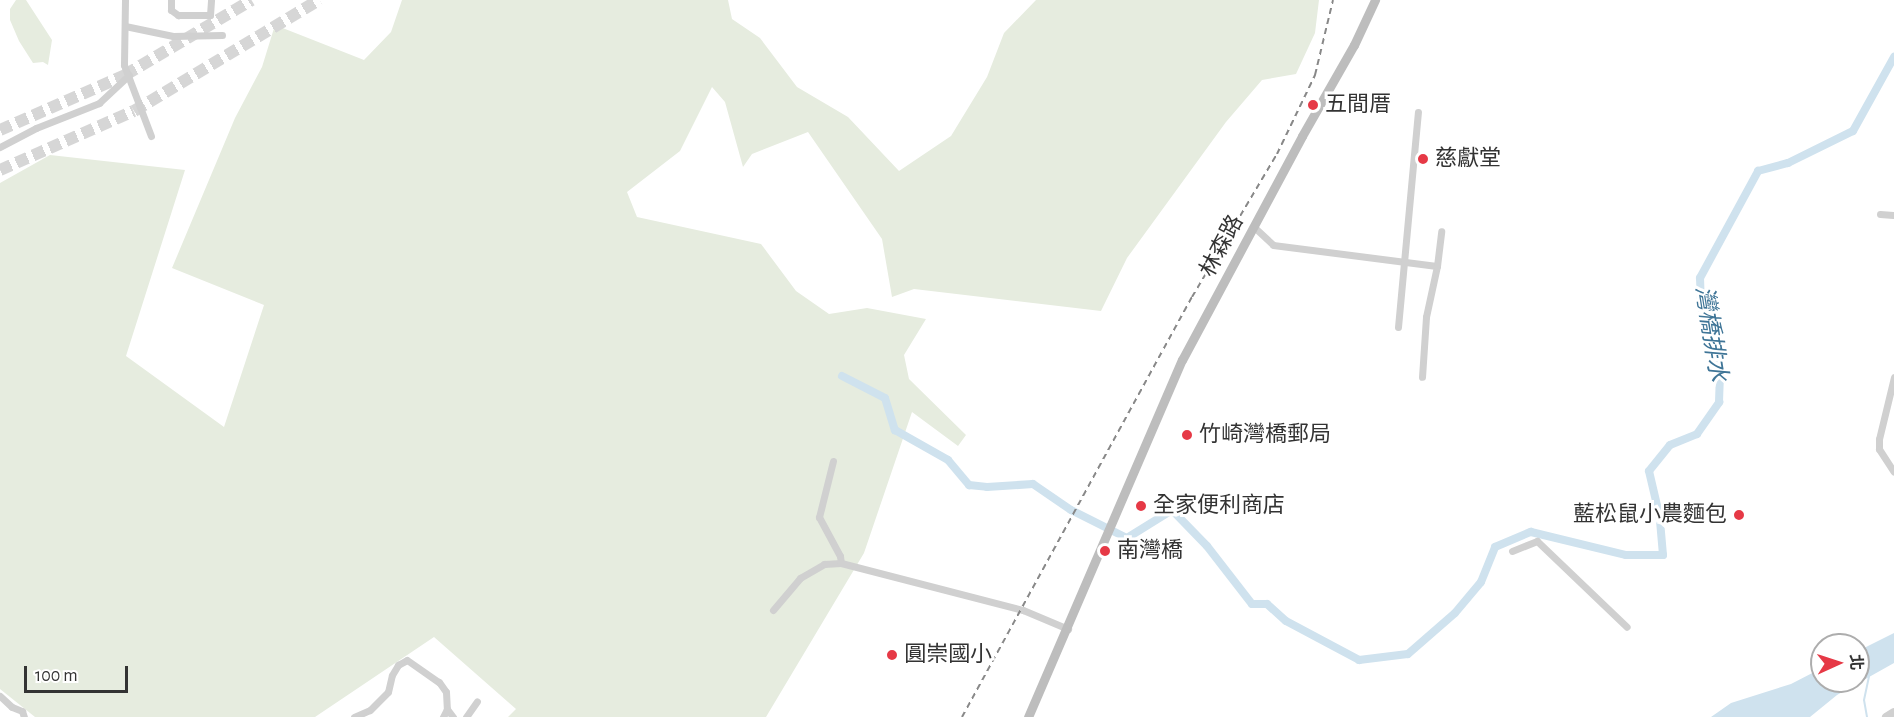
<!DOCTYPE html>
<meta charset="utf-8">
<style>
body{margin:0}
#map{position:relative;width:1894px;height:717px;overflow:hidden;background:#fff;font-family:"Alegreya Sans","Noto Sans TC",sans-serif}
div>[style]{position:absolute}
.green>*{inset:0;background:#e6ecdf}
.water>*{inset:0;background:#cfe2ee}
.stream>*{height:2px;margin:-1px;padding:0 1px;transform-origin:1px;border-radius:1px;background:#cfe2ee}
.canal>*{height:8px;margin:-4px;padding:0 4px;transform-origin:4px;border-radius:4px;background:#cfe2ee}
.motorway-tunnel>*{height:12px;margin-top:-6px;transform-origin:0;background:repeating-linear-gradient(90deg,#d6d6d6 0 12px,transparent 0 18px)}
.minor>*{height:7px;margin:-3.5px;padding:0 3.5px;transform-origin:3.5px;border-radius:3.5px;background:#d0d0d0}
.tertiary>*{height:8px;margin:-4px;padding:0 4px;transform-origin:4px;border-radius:4px;background:#d0d0d0}
.secondary>*{height:9px;margin:-4.5px;padding:0 4.5px;transform-origin:4.5px;border-radius:4.5px;background:#bdbdbd}
.rail>*{height:2px;margin-top:-1px;transform-origin:0;background:repeating-linear-gradient(90deg,#888 0 6px,transparent 0 10.5px)}
.dots>*{width:16px;height:16px;translate:-50% -50%;box-sizing:border-box;border:3px solid #fff;border-radius:50%}
span{translate:-50% -50%;white-space:nowrap;text-align:center;line-height:1.15;-webkit-text-stroke:6px #fff;paint-order:stroke}
.poi-label{font-size:22px;color:#333}
.left{translate:0 -50%;text-align:left}
.right{translate:-100% -50%;text-align:right}
.street-label{font-size:22px;color:#333}
.water-label{font-size:24px;color:#3f7597;font-style:italic}
.north{position:absolute;left:1810px;top:633px;width:60px;height:60px;box-sizing:border-box;background:#fff;border:2px solid #adadad;border-radius:50%;rotate:87deg;font-size:16px;font-weight:700;line-height:24px;text-align:center;color:#333}
.north::after{content:'';display:block;margin:auto;width:21px;height:27px;background:#e63946;clip-path:polygon(50% 0,100% 100%,50% 72%,0 100%)}
.scale{position:absolute;left:24px;top:666px;width:104px;height:27px;box-sizing:border-box;border:3px solid #333;border-top:0;padding-left:8px;font-size:18px;line-height:21px;white-space:nowrap;color:#333;-webkit-text-stroke:4px #fff;paint-order:stroke}
</style>
<div id="map">
<div class="green">
<i style="clip-path:polygon(16px 0,26px 0,52px 40px,48px 65px,43px 62px,33px 63px,19px 41px,10px 20px,10px 9px)"></i>
<i style="clip-path:polygon(402px 0,728px 0,732px 19px,760px 38px,797px 87px,848px 117px,899px 171px,951px 136px,987px 77px,1004px 33px,1036px 0,1319px 0,1315px 33px,1296px 74px,1262px 80px,1226px 122px,1127px 258px,1101px 311px,914px 289px,892px 297px,882px 239px,808px 132px,752px 154px,743px 167px,725px 102px,712px 87px,680px 151px,627px 192px,637px 217px,761px 244px,796px 291px,829px 314px,867px 308px,926px 319px,904px 355px,909px 379px,966px 435px,958px 446px,912px 412px,864px 553px,766px 717px,508px 717px,516px 709px,434px 637px,315px 717px,35px 717px,0 689px,0 183px,50px 155px,185px 170px,126px 356px,224px 427px,264px 305px,172px 268px,235px 118px,262px 67px,275px 25px,364px 60px,391px 32px)"></i>
</div>
<div class="water">
<i style="clip-path:polygon(1894px 633px,1894px 663px,1837px 695px,1810px 717px,1711px 717px,1731px 703px,1791px 684px,1822px 668px,1822px 681px,1858px 681px,1858px 651px)"></i>
</div>
<div class="stream">
<i style="left:1867px;top:717px;width:17px;rotate:-100deg"></i>
<i style="left:1864px;top:700px;width:25px;rotate:-78deg"></i>
</div>
<div class="canal">
<i style="left:842px;top:376px;width:48px;rotate:27.1deg"></i>
<i style="left:885px;top:398px;width:34px;rotate:73deg"></i>
<i style="left:895px;top:430px;width:61px;rotate:29.5deg"></i>
<i style="left:948px;top:460px;width:33px;rotate:50deg"></i>
<i style="left:969px;top:485px;width:18px;rotate:6deg"></i>
<i style="left:987px;top:487px;width:46px;rotate:-3.7deg"></i>
<i style="left:1033px;top:484px;width:46px;rotate:34.4deg"></i>
<i style="left:1071px;top:510px;width:63px;rotate:26.6deg"></i>
<i style="left:1127px;top:538px;width:53px;rotate:-31.9deg"></i>
<i style="left:1172px;top:510px;width:50px;rotate:45.8deg"></i>
<i style="left:1207px;top:546px;width:73px;rotate:52.2deg"></i>
<i style="left:1252px;top:604px;width:15px"></i>
<i style="left:1267px;top:604px;width:25px;rotate:42deg"></i>
<i style="left:1286px;top:621px;width:83px;rotate:28.1deg"></i>
<i style="left:1359px;top:660px;width:49px;rotate:-7deg"></i>
<i style="left:1408px;top:654px;width:62px;rotate:-41.1deg"></i>
<i style="left:1455px;top:613px;width:40px;rotate:-50deg"></i>
<i style="left:1481px;top:582px;width:38px;rotate:-68deg"></i>
<i style="left:1495px;top:547px;width:39px;rotate:-23deg"></i>
<i style="left:1531px;top:532px;width:98px;rotate:13.6deg"></i>
<i style="left:1626px;top:555px;width:37px"></i>
<i style="left:1663px;top:555px;width:37px;rotate:-95deg"></i>
<i style="left:1660px;top:518px;width:48px;rotate:-103.2deg"></i>
<i style="left:1649px;top:471px;width:33px;rotate:-51deg"></i>
<i style="left:1670px;top:445px;width:29px;rotate:-22deg"></i>
<i style="left:1697px;top:434px;width:39px;rotate:-55deg"></i>
<i style="left:1719px;top:402px;width:32px;rotate:-88deg"></i>
<i style="left:1720px;top:370px;width:67px;rotate:-106.5deg"></i>
<i style="left:1701px;top:306px;width:28px;rotate:-92deg"></i>
<i style="left:1700px;top:278px;width:122px;rotate:-61.5deg"></i>
<i style="left:1758px;top:171px;width:31px;rotate:-15deg"></i>
<i style="left:1788px;top:163px;width:72px;rotate:-26.2deg"></i>
<i style="left:1853px;top:131px;width:85px;rotate:-61deg"></i>
</div>
<div class="motorway-tunnel">
<i style="left:0;top:130px;width:137px;rotate:-23.7deg"></i>
<i style="left:125px;top:75px;width:147px;rotate:-30.6deg"></i>
<i style="left:0;top:170px;width:146px;rotate:-23.8deg"></i>
<i style="left:134px;top:111px;width:216px;rotate:-31deg"></i>
</div>
<div class="minor">
<i style="left:125px;top:0;width:65px;rotate:90.9deg"></i>
<i style="left:124px;top:65px;width:76px;rotate:69.2deg"></i>
<i style="left:171px;top:0;width:10px;rotate:90deg"></i>
<i style="left:171px;top:10px;width:9px;rotate:36deg"></i>
<i style="left:178px;top:15px;width:32px"></i>
<i style="left:210px;top:15px;width:15px;rotate:-86deg"></i>
<i style="left:125px;top:26px;width:49px;rotate:11.8deg"></i>
<i style="left:173px;top:36px;width:49px;rotate:-1.2deg"></i>
<i style="left:0;top:147px;width:41px;rotate:-27.8deg"></i>
<i style="left:36px;top:128px;width:68px;rotate:-21.6deg"></i>
<i style="left:99px;top:103px;width:41px;rotate:-43deg"></i>
<i style="left:1880px;top:214px;width:13px;rotate:4deg"></i>
<i style="left:1254px;top:227px;width:26px;rotate:43deg"></i>
<i style="left:1273px;top:245px;width:165px;rotate:7.3deg"></i>
<i style="left:1437px;top:266px;width:52px;rotate:102.2deg"></i>
<i style="left:1426px;top:317px;width:60px;rotate:93.8deg"></i>
<i style="left:1437px;top:266px;width:35px;rotate:-83deg"></i>
<i style="left:1398px;top:327px;width:216px;rotate:-84.7deg"></i>
<i style="left:1894px;top:377px;width:64px;rotate:103.6deg"></i>
<i style="left:1879px;top:439px;width:10px;rotate:90deg"></i>
<i style="left:1879px;top:449px;width:27px;rotate:57deg"></i>
<i style="left:833px;top:461px;width:58px;rotate:104deg"></i>
<i style="left:819px;top:517px;width:44px;rotate:61.7deg"></i>
<i style="left:840px;top:556px;width:7px;rotate:82deg"></i>
<i style="left:1512px;top:551px;width:27px;rotate:-22deg"></i>
<i style="left:1537px;top:541px;width:124px;rotate:43.7deg"></i>
<i style="left:773px;top:610px;width:42px;rotate:-49.8deg"></i>
<i style="left:800px;top:578px;width:28px;rotate:-30deg"></i>
<i style="left:824px;top:564px;width:17px;rotate:-3deg"></i>
<i style="left:841px;top:563px;width:188px;rotate:14.5deg"></i>
<i style="left:1023px;top:610px;width:49px;rotate:22.9deg"></i>
<i style="left:0;top:696px;width:16px;rotate:43deg"></i>
<i style="left:12px;top:707px;width:11px;rotate:22deg"></i>
<i style="left:22px;top:711px;width:6px;rotate:72deg"></i>
<i style="left:447px;top:709px;width:10px;rotate:53deg"></i>
<i style="left:354px;top:717px;width:17px;rotate:-24deg"></i>
<i style="left:370px;top:710px;width:25px;rotate:-45deg"></i>
<i style="left:388px;top:692px;width:17px;rotate:-77deg"></i>
<i style="left:392px;top:675px;width:12px;rotate:-59deg"></i>
<i style="left:398px;top:665px;width:10px;rotate:-29deg"></i>
<i style="left:407px;top:660px;width:39px;rotate:35deg"></i>
<i style="left:439px;top:682px;width:12px;rotate:55deg"></i>
<i style="left:446px;top:692px;width:17px;rotate:87deg"></i>
<i style="left:447px;top:709px;width:9px;rotate:117deg"></i>
<i style="left:466px;top:717px;width:19px;rotate:-55deg"></i>
</div>
<div class="tertiary">
<i style="left:1886px;top:717px;width:9px;rotate:-32deg"></i>
</div>
<div class="secondary">
<i style="left:1028px;top:717px;width:389px;rotate:-66.7deg"></i>
<i style="left:1182px;top:360px;width:254px;rotate:-61.8deg"></i>
<i style="left:1302px;top:136px;width:105px;rotate:-60.3deg"></i>
<i style="left:1354px;top:45px;width:50px;rotate:-65deg"></i>
</div>
<div class="rail">
<i style="left:962px;top:717px;width:479px;rotate:-61.3deg"></i>
<i style="left:1192px;top:297px;width:166px;rotate:-59.3deg"></i>
<i style="left:1277px;top:154px;width:88px;rotate:-64.3deg"></i>
<i style="left:1315px;top:75px;width:77px;rotate:-76.5deg"></i>
</div>
<div class="dots">
<i style="left:1313px;top:105px;background:#e63946"></i>
<i style="left:1423px;top:159px;background:#e63946"></i>
<i style="left:1187px;top:435px;background:#e63946"></i>
<i style="left:1141px;top:506px;background:#e63946"></i>
<i style="left:1739px;top:515px;background:#e63946"></i>
<i style="left:1105px;top:551px;background:#e63946"></i>
<i style="left:892px;top:655px;background:#e63946"></i>
</div>
<div class="poi-label">
<span class="left" style="left:1325px;top:105px">五間厝</span>
<span class="left" style="left:1435px;top:159px">慈獻堂</span>
<span class="left" style="left:1199px;top:435px">竹崎灣橋郵局</span>
<span class="left" style="left:1153px;top:506px">全家便利商店</span>
<span class="right" style="left:1727px;top:515px">藍松鼠小農麵包</span>
<span class="left" style="left:1117px;top:551px">南灣橋</span>
<span class="left" style="left:904px;top:655px">圓崇國小</span>
</div>
<div class="street-label">
<span style="left:1222px;top:246px;rotate:-62deg">林森路</span>
</div>
<div class="water-label">
<span style="left:1710px;top:334px;rotate:81deg">灣橋排水</span>
</div>
<div class="north">北</div>
<div class="scale">100 m</div>
</div>
